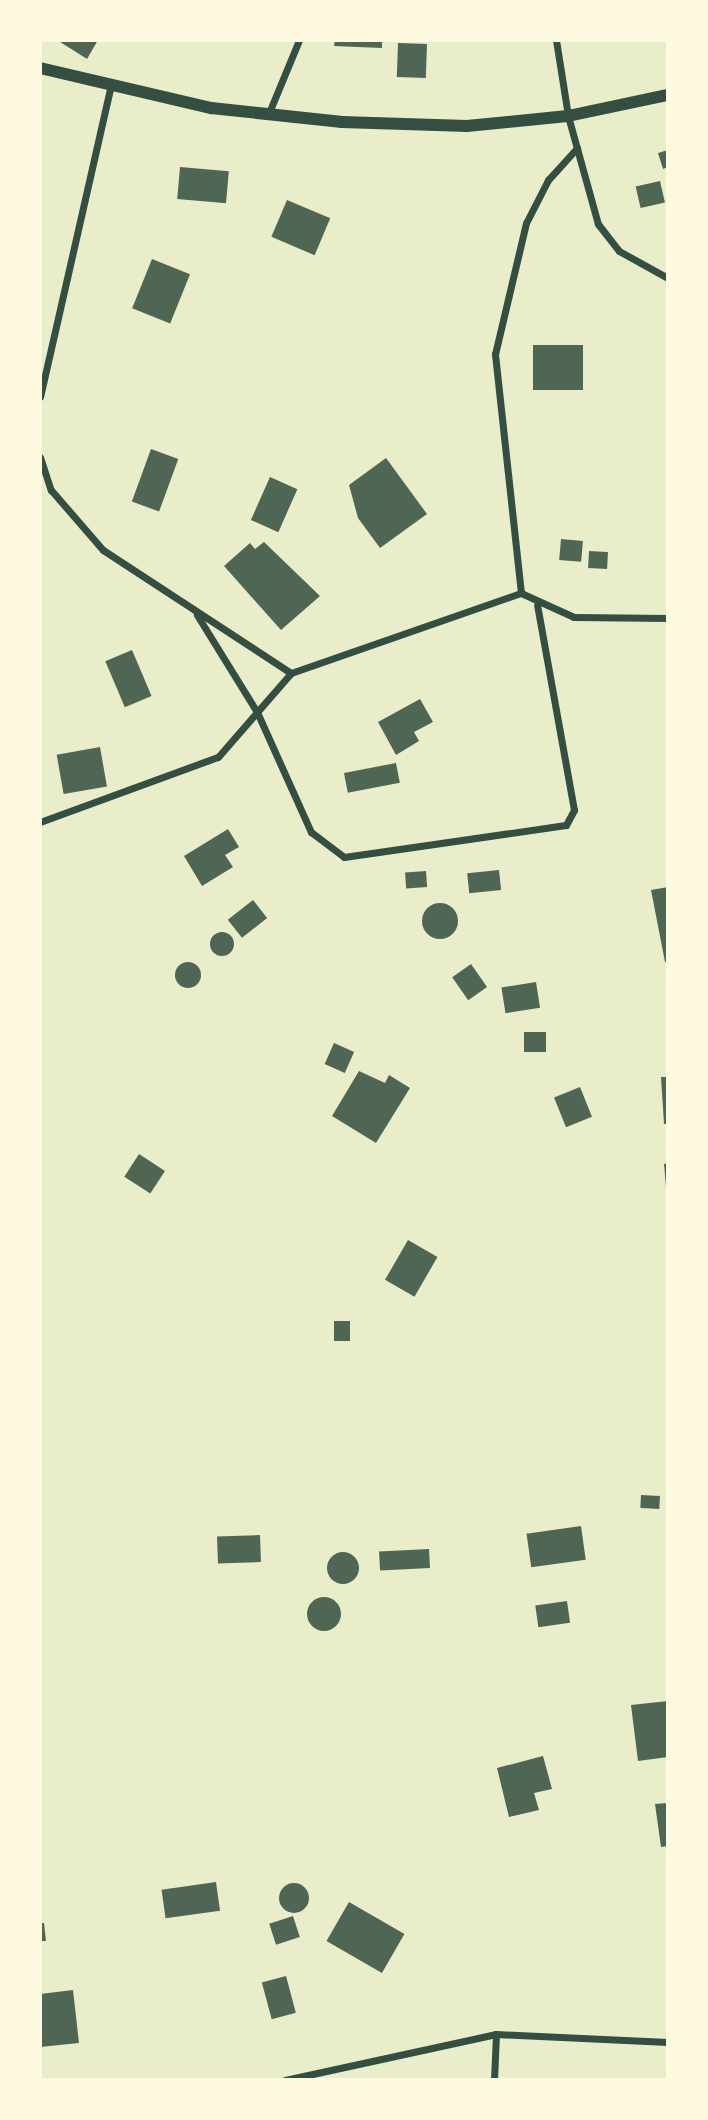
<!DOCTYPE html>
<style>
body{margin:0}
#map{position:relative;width:708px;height:2120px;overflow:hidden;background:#e9edc9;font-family:Quicksand,sans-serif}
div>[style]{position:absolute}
.building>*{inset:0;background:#4f6655;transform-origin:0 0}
.round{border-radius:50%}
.minor>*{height:7px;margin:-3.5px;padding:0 3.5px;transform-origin:3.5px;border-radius:3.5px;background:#344e41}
.tertiary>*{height:12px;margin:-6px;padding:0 6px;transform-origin:6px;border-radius:6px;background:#344e41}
span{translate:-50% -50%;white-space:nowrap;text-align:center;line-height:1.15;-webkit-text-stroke:7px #fefae0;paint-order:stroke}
.frame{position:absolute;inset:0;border:42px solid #fefae0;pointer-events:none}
</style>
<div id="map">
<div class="building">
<i style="clip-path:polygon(57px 40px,98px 40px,87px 59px)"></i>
<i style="clip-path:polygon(335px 40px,382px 40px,382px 48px,334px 46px)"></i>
<i style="left:398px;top:43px;width:29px;height:34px;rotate:2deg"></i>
<i style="clip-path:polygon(668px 150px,668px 167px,663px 169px,658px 153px)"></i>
<i style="left:180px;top:167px;width:49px;height:32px;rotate:5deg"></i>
<i style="left:660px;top:181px;width:22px;height:25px;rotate:77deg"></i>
<i style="left:287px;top:200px;width:47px;height:40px;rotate:23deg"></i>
<i style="left:152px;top:259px;width:41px;height:53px;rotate:22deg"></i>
<i style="left:533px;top:345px;width:50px;height:45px"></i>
<i style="left:151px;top:449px;width:29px;height:56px;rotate:20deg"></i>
<i style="clip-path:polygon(386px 458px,427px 514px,380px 548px,358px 518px,349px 485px)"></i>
<i style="left:270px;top:477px;width:30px;height:47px;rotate:24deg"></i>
<i style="left:561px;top:539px;width:22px;height:21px;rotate:5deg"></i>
<i style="clip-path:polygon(264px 542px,320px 596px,281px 630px,224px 566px,250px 543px,255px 549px)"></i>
<i style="left:589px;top:551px;width:19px;height:17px;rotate:3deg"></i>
<i style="left:132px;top:650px;width:50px;height:29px;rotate:67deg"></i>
<i style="clip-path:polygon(420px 699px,433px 722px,414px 732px,419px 741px,396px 755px,378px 722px)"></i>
<i style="left:100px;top:747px;width:40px;height:44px;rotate:80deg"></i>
<i style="left:396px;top:763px;width:20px;height:53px;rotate:79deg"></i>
<i style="clip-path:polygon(228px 829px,239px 847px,225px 855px,233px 867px,202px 886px,184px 856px)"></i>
<i style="left:499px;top:870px;width:20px;height:32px;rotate:84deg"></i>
<i style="left:426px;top:871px;width:16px;height:21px;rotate:86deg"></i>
<i style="clip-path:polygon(668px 887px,668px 962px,665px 962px,651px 890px)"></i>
<i style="left:253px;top:900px;width:23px;height:32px;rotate:52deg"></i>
<i class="round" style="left:422px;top:903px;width:36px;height:36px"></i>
<i class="round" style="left:210px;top:932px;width:24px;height:24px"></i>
<i class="round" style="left:175px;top:962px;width:26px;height:26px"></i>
<i style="left:471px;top:964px;width:28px;height:23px;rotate:55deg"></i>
<i style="left:536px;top:982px;width:26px;height:35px;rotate:81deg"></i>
<i style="left:524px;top:1032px;width:22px;height:20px"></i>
<i style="left:334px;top:1043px;width:22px;height:23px;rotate:24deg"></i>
<i style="clip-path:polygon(359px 1071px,385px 1083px,389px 1075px,410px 1088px,376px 1143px,332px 1116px)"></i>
<i style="clip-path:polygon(661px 1077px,668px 1077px,668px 1124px,664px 1124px)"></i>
<i style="left:580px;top:1087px;width:32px;height:28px;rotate:68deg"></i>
<i style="left:139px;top:1154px;width:31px;height:27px;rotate:33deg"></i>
<i style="clip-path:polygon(668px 1163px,668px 1187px,666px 1187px,664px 1164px)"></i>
<i style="left:408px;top:1240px;width:34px;height:46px;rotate:30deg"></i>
<i style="left:334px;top:1321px;width:16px;height:20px"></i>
<i style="left:641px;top:1495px;width:19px;height:13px;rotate:3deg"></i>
<i style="left:581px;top:1526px;width:34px;height:55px;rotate:82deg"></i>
<i style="left:260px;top:1535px;width:27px;height:43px;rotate:88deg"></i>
<i style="left:429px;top:1549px;width:19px;height:50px;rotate:87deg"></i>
<i class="round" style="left:327px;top:1552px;width:32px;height:32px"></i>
<i class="round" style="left:307px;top:1597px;width:34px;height:34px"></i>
<i style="left:567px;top:1601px;width:22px;height:32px;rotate:82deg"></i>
<i style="clip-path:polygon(668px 1701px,668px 1757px,638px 1761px,631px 1705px)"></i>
<i style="clip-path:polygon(543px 1756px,552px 1789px,534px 1793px,539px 1810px,509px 1817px,497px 1768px)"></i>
<i style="clip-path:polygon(668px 1803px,668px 1846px,661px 1847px,655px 1804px)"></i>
<i style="left:216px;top:1882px;width:29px;height:55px;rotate:82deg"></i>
<i class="round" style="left:279px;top:1883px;width:30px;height:30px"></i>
<i style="left:349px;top:1902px;width:64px;height:45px;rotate:30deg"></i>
<i style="left:293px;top:1916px;width:22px;height:25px;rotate:72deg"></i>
<i style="clip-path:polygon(40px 1923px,44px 1923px,46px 1941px,40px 1941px)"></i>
<i style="left:286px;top:1976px;width:38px;height:25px;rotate:75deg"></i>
<i style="clip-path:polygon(73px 1990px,79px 2043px,40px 2047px,40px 1994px)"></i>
</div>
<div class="minor">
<i style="left:556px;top:40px;width:77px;rotate:81deg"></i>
<i style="left:568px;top:116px;width:112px;rotate:74.5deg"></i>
<i style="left:598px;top:224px;width:34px;rotate:52deg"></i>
<i style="left:619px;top:251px;width:56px;rotate:28.9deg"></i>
<i style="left:268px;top:115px;width:81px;rotate:-67.5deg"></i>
<i style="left:577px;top:148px;width:43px;rotate:132.2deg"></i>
<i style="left:548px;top:180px;width:48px;rotate:117.1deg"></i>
<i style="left:526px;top:223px;width:135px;rotate:103.3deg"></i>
<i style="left:495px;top:354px;width:240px;rotate:83.8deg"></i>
<i style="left:521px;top:593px;width:58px;rotate:24.4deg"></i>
<i style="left:574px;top:617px;width:94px;rotate:0.6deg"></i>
<i style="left:40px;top:397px;width:317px;rotate:-77.2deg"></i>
<i style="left:40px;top:457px;width:35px;rotate:72deg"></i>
<i style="left:51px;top:490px;width:79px;rotate:49.1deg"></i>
<i style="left:103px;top:550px;width:225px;rotate:33.2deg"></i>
<i style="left:291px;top:673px;width:244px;rotate:-19.2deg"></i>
<i style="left:197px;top:615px;width:114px;rotate:58.3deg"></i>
<i style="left:257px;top:712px;width:132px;rotate:65.8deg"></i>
<i style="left:311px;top:832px;width:41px;rotate:37.1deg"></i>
<i style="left:344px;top:857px;width:224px;rotate:-8.2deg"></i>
<i style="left:566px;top:825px;width:17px;rotate:-62deg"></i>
<i style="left:574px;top:810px;width:208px;rotate:-100.2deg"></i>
<i style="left:40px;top:822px;width:189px;rotate:-20.1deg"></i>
<i style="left:218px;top:757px;width:111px;rotate:-49deg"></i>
<i style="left:285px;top:2080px;width:216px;rotate:-12.3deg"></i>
<i style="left:496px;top:2034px;width:172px;rotate:2.7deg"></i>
<i style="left:494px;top:2080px;width:46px;rotate:-87.5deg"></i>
</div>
<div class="tertiary">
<i style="left:40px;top:68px;width:176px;rotate:13.2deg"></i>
<i style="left:211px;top:108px;width:132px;rotate:6.1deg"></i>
<i style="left:342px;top:122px;width:125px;rotate:1.8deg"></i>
<i style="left:467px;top:126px;width:101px;rotate:-5.7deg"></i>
<i style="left:568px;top:116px;width:102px;rotate:-11.9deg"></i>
</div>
<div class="frame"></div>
</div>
